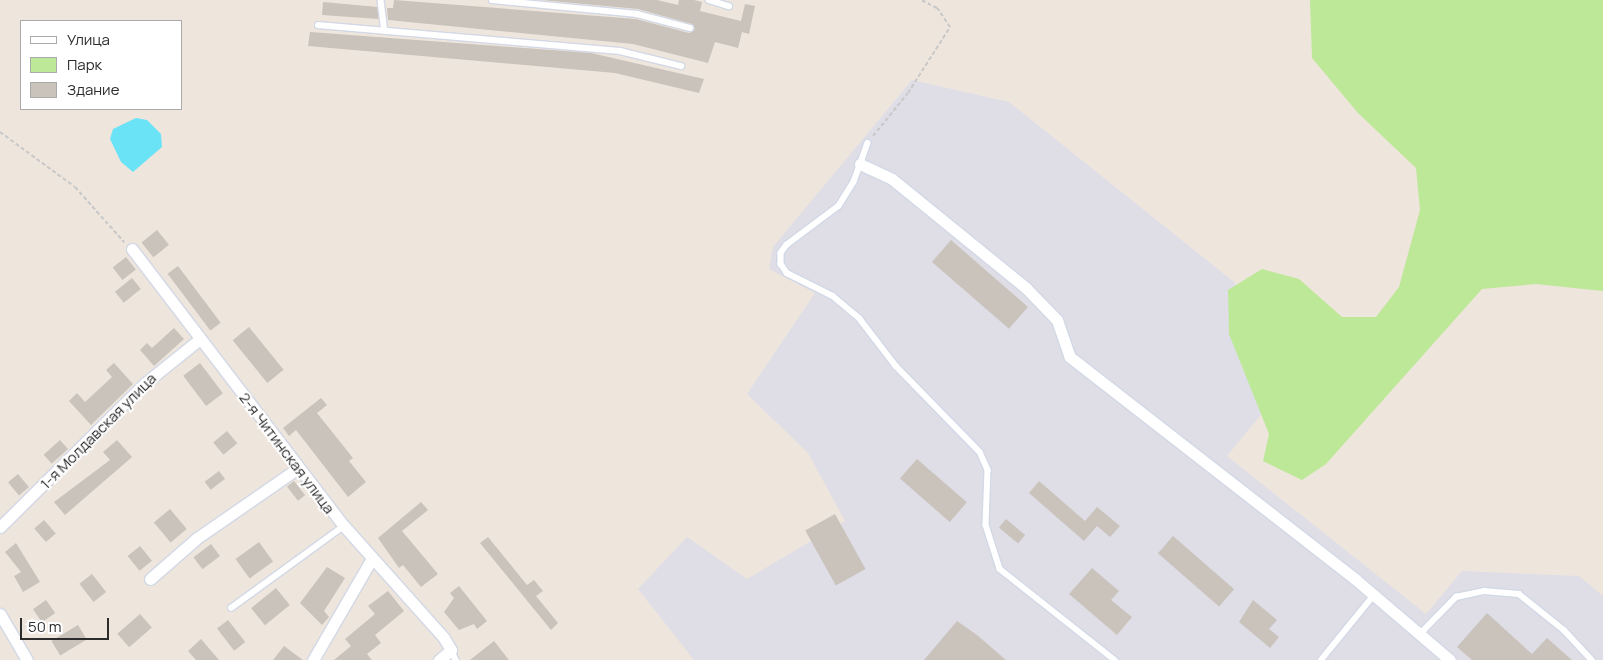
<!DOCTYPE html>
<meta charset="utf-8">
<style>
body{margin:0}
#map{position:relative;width:1603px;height:660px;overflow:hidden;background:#eee5dd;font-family:Manrope,sans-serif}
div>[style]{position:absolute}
.industrial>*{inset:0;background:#dfdee7}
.green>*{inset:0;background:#bde897}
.water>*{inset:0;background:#6ae3f6}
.building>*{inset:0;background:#c9c3bc;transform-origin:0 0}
.path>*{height:2px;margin-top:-1px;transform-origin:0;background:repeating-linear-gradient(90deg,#c8c8c8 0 4px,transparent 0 6.5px)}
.roads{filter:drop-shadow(1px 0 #d2d8e5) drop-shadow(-1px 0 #d2d8e5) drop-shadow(0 1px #d2d8e5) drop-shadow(0 -1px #d2d8e5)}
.service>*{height:5.5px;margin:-2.75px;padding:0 2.75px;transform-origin:2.75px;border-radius:2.75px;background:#fff}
.minor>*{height:11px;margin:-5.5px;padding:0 5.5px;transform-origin:5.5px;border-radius:5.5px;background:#fff}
span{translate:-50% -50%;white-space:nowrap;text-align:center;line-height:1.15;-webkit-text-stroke:4px #fff;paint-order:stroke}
.street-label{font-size:15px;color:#2c2c2c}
.legend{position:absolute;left:20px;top:20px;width:162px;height:90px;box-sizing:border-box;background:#fff;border:1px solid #ababab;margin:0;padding:6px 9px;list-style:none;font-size:15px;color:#2c2c2c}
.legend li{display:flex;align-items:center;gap:10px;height:25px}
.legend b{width:25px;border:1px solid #ababab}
.scale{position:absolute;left:20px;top:618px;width:89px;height:22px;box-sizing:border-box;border:2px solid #2c2c2c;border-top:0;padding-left:6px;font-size:15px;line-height:18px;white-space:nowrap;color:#2c2c2c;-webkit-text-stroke:4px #fff;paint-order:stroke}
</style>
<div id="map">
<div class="industrial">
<i style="clip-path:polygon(912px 80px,1009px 102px,1234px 282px,1301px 366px,1227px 456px,1426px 614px,1462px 571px,1579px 576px,1603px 596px,1603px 660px,694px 660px,638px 589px,687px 537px,747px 579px,845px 521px,808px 453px,747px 394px,815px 293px,769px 269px,773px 247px)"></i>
</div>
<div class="green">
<i style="clip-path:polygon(1310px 0,1603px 0,1603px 291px,1536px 284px,1482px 289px,1326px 464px,1302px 480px,1263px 461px,1269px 434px,1229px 334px,1228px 290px,1262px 269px,1299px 279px,1342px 317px,1376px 317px,1399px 287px,1420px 210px,1416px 168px,1358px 113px,1312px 58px)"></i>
</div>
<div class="water">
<i style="clip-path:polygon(136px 118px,147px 120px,161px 134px,162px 147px,133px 172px,121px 162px,110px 139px,113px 129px)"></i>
</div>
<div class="building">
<i style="clip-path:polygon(394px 0,636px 19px,689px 33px,695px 29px,692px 24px,638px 9px,541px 0,657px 0,678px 5px,679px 0,694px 0,702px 2px,700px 11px,741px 21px,745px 4px,755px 6px,749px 34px,742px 32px,738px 48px,715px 42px,708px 63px,633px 44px,388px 20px,387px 8px,393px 8px)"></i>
<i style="clip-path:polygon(323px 2px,377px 7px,379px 19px,322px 15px)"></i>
<i style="clip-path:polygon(310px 32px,591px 53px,704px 79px,699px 93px,615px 73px,308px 46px)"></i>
<i style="left:157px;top:230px;width:19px;height:20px;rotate:51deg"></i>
<i style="left:951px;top:240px;width:102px;height:29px;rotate:41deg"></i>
<i style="left:126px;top:257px;width:16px;height:17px;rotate:52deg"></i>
<i style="left:178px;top:266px;width:71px;height:13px;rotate:53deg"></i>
<i style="left:132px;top:278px;width:14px;height:22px;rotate:51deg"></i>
<i style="left:249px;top:327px;width:55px;height:21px;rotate:51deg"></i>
<i style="clip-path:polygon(174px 328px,184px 339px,154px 366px,140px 350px,147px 343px,152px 348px)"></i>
<i style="clip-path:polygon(114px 363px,133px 384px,91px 425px,69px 401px,77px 393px,85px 402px,112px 377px,106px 370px)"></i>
<i style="left:200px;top:363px;width:38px;height:21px;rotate:53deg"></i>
<i style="clip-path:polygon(321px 398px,327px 405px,317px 413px,353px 458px,349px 461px,366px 482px,348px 497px,296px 430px,289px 436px,283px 428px)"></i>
<i style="left:227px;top:431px;width:16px;height:18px;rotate:50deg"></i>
<i style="left:60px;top:440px;width:12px;height:22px;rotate:48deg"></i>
<i style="clip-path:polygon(117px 440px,132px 457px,65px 515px,54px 502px,110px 460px,103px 452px)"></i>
<i style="left:917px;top:459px;width:66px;height:26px;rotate:41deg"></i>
<i style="left:219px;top:471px;width:10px;height:18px;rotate:53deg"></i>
<i style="left:18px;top:474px;width:17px;height:13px;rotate:50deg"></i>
<i style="left:294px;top:481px;width:18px;height:9px;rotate:52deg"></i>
<i style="clip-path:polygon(1039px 481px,1085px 521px,1097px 507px,1120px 526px,1110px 537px,1097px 526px,1084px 541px,1029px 493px)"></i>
<i style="clip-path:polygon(421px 502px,428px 510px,402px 531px,438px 574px,421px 587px,403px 565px,399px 568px,378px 538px)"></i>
<i style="left:170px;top:509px;width:26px;height:21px;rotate:50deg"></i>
<i style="left:835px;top:514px;width:63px;height:34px;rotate:61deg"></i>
<i style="left:1006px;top:519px;width:25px;height:11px;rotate:40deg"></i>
<i style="left:44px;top:520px;width:18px;height:13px;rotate:49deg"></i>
<i style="left:1173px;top:536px;width:81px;height:23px;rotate:41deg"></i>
<i style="clip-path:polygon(488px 537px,527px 585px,534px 580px,543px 591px,536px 596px,558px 623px,551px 630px,480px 543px)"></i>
<i style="left:259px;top:542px;width:24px;height:29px;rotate:54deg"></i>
<i style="clip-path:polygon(16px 543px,40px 582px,23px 592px,14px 576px,21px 572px,5px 552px)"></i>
<i style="left:211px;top:544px;width:15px;height:22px;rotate:53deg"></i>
<i style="left:140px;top:546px;width:19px;height:16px;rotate:51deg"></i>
<i style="clip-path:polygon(327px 567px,345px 578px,324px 611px,329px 617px,322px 625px,300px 603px)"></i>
<i style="clip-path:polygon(1092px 568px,1119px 591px,1111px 600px,1132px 617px,1117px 635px,1069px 594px)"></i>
<i style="left:92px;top:574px;width:23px;height:16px;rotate:52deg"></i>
<i style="clip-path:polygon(459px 586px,487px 621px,477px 629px,474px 624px,459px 630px,444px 612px,454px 598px,450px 593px)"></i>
<i style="left:276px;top:588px;width:22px;height:32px;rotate:51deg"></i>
<i style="clip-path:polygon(388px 591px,404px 611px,375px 635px,381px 643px,367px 654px,372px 660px,334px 660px,351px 646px,345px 639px,375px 614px,368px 606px)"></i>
<i style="left:46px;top:600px;width:16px;height:16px;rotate:55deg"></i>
<i style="clip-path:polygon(1253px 600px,1277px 620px,1269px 629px,1279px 637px,1270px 648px,1239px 622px)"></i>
<i style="clip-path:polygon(1487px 613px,1532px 654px,1547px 638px,1572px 660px,1472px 660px,1457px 647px)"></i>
<i style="left:140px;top:614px;width:18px;height:30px;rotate:49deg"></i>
<i style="left:228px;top:620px;width:28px;height:14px;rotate:52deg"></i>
<i style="clip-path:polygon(957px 621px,977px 635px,1006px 660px,924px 660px)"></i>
<i style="left:78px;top:625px;width:17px;height:31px;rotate:59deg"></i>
<i style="clip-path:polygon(201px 639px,219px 660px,196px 660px,188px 651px)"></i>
<i style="clip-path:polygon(494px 641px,509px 660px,470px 660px)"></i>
<i style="clip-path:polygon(284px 646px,303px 660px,273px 660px)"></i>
</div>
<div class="path">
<i style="left:0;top:132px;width:93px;rotate:36.3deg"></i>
<i style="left:75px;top:187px;width:74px;rotate:48.3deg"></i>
<i style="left:873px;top:136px;width:55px;rotate:-50.9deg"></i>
<i style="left:908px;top:93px;width:78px;rotate:-57.5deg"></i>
<i style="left:950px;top:27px;width:23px;rotate:-124deg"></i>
<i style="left:937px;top:8px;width:18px;rotate:-153deg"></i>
</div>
<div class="roads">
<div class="service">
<i style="left:381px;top:0;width:31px;rotate:83deg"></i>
<i style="left:492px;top:0;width:146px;rotate:5.5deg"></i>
<i style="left:637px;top:14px;width:55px;rotate:14.8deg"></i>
<i style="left:709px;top:0;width:21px;rotate:17deg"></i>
<i style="left:318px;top:25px;width:303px;rotate:4.9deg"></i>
<i style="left:620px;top:51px;width:63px;rotate:13.8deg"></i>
<i style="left:868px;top:143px;width:41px;rotate:109.7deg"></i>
<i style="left:854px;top:182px;width:28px;rotate:122deg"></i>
<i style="left:839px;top:206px;width:65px;rotate:143.1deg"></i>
<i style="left:787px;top:245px;width:10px;rotate:127deg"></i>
<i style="left:781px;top:253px;width:11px;rotate:90deg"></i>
<i style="left:781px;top:264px;width:11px;rotate:56deg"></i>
<i style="left:787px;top:273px;width:51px;rotate:26.6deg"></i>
<i style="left:833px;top:296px;width:35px;rotate:40deg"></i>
<i style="left:860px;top:319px;width:59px;rotate:52.5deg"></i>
<i style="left:896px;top:366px;width:120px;rotate:45.7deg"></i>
<i style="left:980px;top:452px;width:20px;rotate:66deg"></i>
<i style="left:988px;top:470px;width:55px;rotate:92.1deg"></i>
<i style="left:986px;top:525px;width:46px;rotate:72.3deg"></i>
<i style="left:1000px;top:569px;width:147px;rotate:38.4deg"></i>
<i style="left:231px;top:608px;width:140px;rotate:-36deg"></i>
<i style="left:1420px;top:634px;width:52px;rotate:-45.8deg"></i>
<i style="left:1456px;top:597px;width:29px;rotate:-12deg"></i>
<i style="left:1484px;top:591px;width:35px;rotate:5deg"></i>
<i style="left:1519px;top:594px;width:58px;rotate:38.7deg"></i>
<i style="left:1564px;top:630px;width:41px;rotate:47deg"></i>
<i style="left:451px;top:650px;width:11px;rotate:63deg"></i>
<i style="left:1321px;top:660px;width:84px;rotate:-50.8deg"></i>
</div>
<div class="minor">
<i style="left:860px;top:164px;width:35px;rotate:25deg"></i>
<i style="left:892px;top:179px;width:173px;rotate:39.1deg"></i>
<i style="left:1026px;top:288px;width:45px;rotate:45.9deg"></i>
<i style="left:1057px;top:320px;width:39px;rotate:71deg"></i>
<i style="left:1070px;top:357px;width:361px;rotate:37.9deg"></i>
<i style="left:1355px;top:579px;width:125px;rotate:40.5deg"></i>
<i style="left:132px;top:249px;width:349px;rotate:52.6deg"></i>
<i style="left:344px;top:526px;width:150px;rotate:48.2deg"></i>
<i style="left:444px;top:638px;width:14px;rotate:60deg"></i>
<i style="left:451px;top:650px;width:16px;rotate:140deg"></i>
<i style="left:0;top:527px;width:204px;rotate:-44.8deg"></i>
<i style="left:145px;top:383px;width:70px;rotate:-38.7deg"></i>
<i style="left:150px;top:579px;width:62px;rotate:-41.1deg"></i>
<i style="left:197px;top:538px;width:123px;rotate:-34.7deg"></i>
<i style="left:0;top:614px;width:53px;rotate:59.6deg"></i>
<i style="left:313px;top:660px;width:116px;rotate:-59.9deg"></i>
</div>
</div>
<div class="street-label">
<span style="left:98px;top:431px;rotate:-45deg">1-я Молдавская улица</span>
<span style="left:287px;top:453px;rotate:53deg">2-я Читинская улица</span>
</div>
<ul class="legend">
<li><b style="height:6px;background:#fff"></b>Улица</li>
<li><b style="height:14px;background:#bde897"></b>Парк</li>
<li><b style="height:14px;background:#c9c3bc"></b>Здание</li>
</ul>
<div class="scale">50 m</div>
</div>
